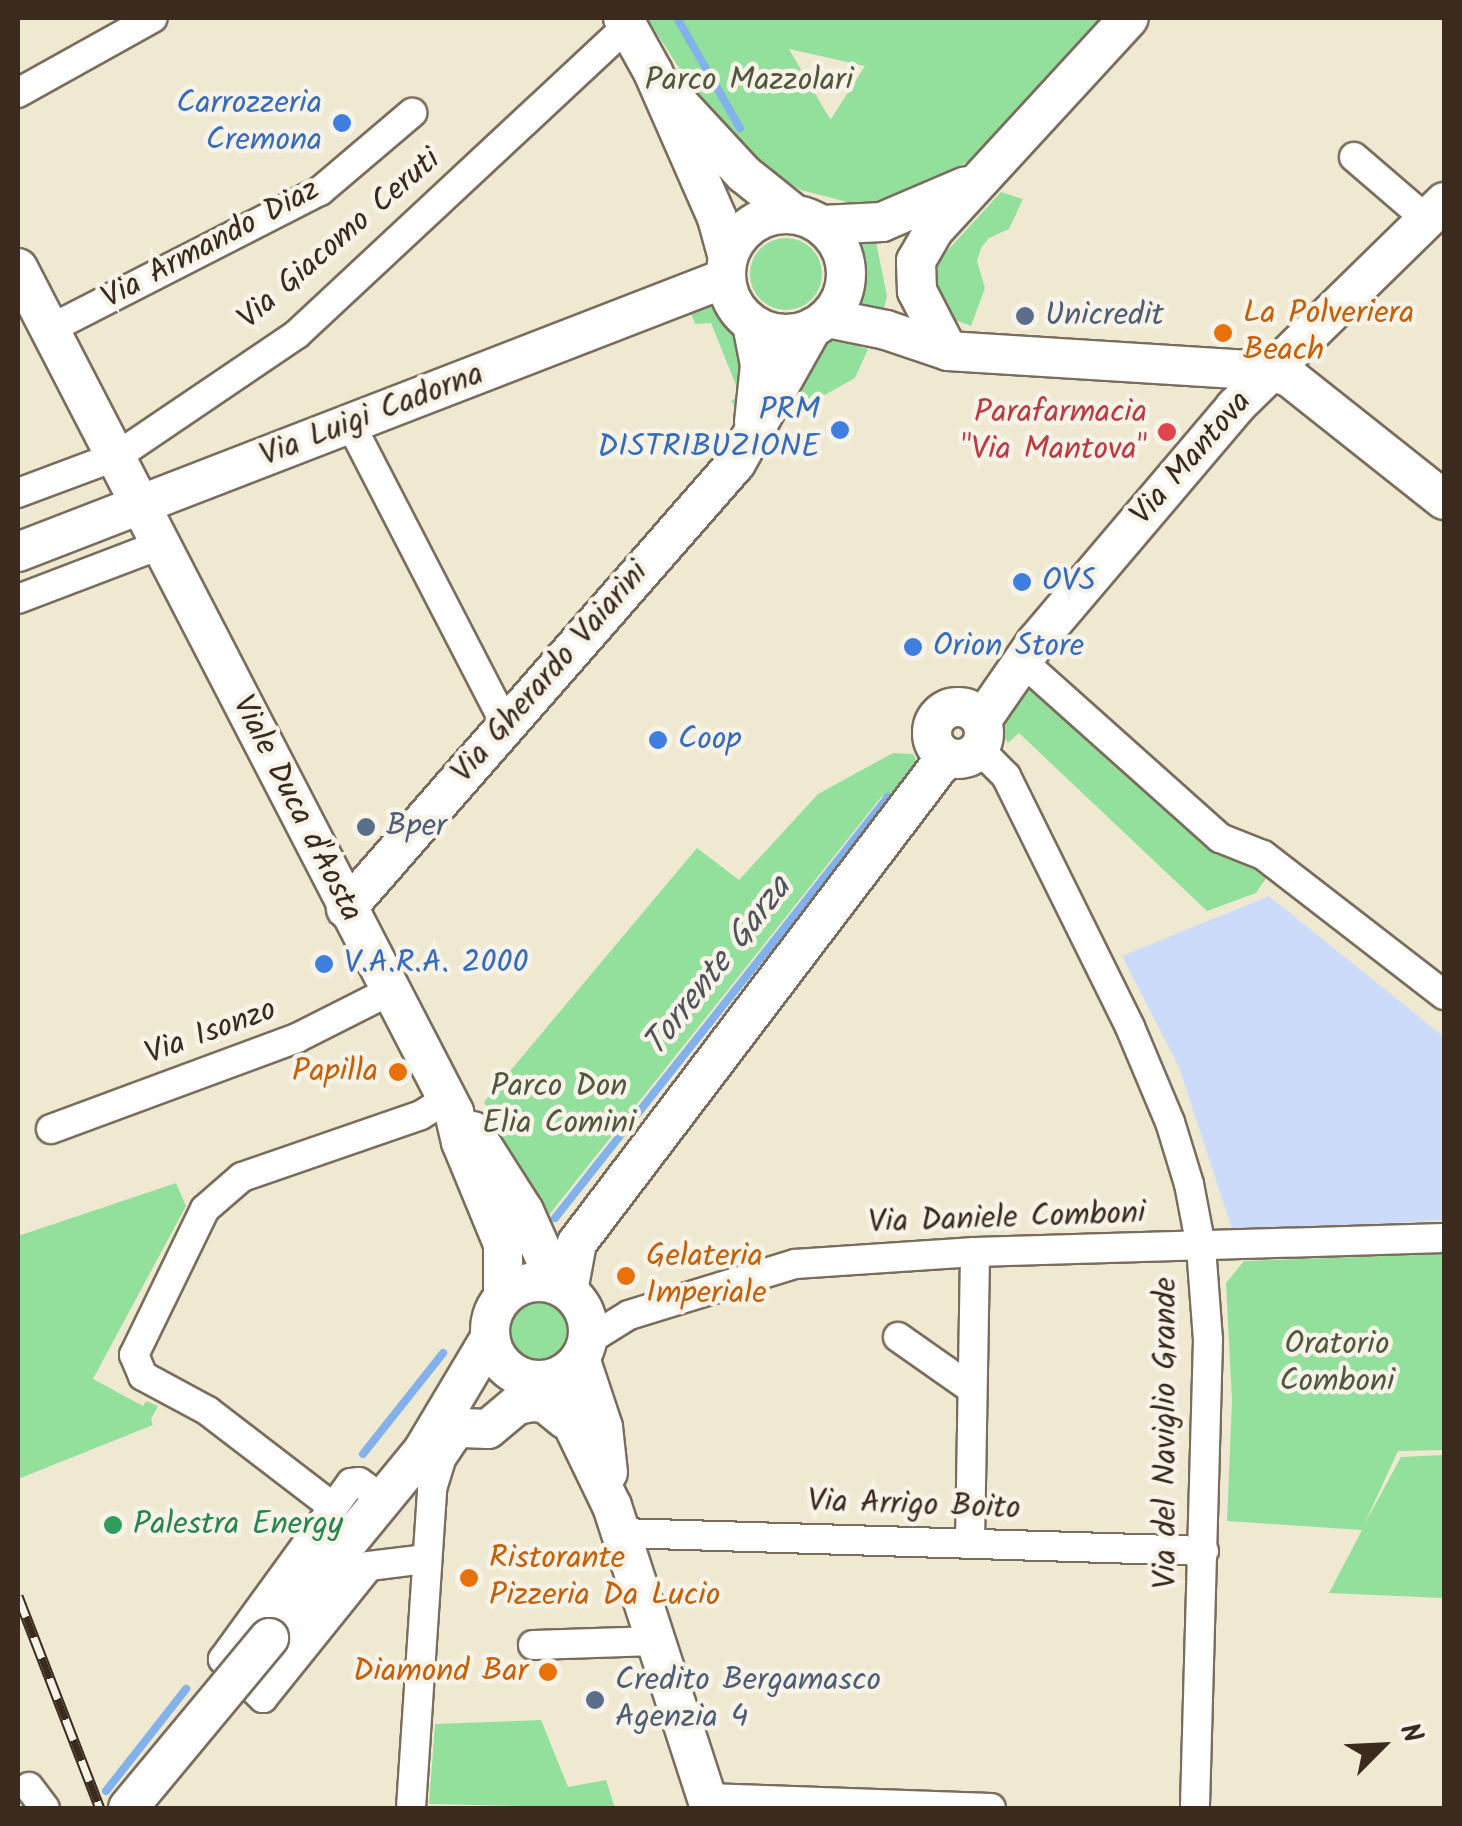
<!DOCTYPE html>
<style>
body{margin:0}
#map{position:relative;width:1462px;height:1826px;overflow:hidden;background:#f0e9d1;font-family:Kalam,sans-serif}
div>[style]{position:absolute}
.built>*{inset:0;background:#ccdbf9}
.green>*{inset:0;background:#93e09d}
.round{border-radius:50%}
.stream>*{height:8px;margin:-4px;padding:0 4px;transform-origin:4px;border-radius:4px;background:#82b1ec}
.roads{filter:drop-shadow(2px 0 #7a6d5d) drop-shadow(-2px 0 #7a6d5d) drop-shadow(0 2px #7a6d5d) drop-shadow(0 -2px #7a6d5d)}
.street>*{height:28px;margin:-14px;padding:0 14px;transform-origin:14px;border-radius:14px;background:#fff}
.secondary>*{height:38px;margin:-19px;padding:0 19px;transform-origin:19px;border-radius:19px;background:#fff}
.secondary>.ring{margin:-19px;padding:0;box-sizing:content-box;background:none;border:38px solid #fff;border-radius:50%}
.rail>*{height:11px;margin-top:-5.5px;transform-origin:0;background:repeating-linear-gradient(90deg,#f7f3e8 0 22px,#3b2a1e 0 44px);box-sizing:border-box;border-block:2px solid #3b2a1e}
.bridges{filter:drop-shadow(2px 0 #7a6d5d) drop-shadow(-2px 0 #7a6d5d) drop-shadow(0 2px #7a6d5d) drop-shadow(0 -2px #7a6d5d)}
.secondary-bridge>*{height:38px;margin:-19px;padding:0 19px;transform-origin:19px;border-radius:19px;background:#fff}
.dots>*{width:28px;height:28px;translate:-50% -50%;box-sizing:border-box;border:5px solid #f7f3e8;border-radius:50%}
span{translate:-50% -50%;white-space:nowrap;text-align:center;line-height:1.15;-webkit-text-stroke:9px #f7f3e8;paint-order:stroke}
.park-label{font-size:32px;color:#51583e}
.shop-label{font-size:32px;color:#366cbe}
.right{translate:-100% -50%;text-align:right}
.left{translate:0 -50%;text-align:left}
.street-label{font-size:32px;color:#3b2a1e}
.food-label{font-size:32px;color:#c56008}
.service-label{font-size:32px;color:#4e5e75}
.health-label{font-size:32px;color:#be3a42}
.leisure-label{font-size:32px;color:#27864d}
.water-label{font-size:35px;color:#50525c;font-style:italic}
.frame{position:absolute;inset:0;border:20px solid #3b2a1e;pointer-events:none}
.north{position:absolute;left:1332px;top:1696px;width:100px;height:100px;-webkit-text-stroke:8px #f7f3e8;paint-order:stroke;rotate:66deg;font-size:28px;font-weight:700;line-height:40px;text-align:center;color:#3b2a1e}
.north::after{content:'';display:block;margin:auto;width:35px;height:45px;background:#3b2a1e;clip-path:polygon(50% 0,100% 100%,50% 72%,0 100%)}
</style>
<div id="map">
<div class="built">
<i style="clip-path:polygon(1269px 896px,1444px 1037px,1444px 1220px,1233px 1232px,1179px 1067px,1122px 956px)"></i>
</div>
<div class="green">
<i style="clip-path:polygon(evenodd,647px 18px,1117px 18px,1010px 135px,921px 190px,859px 205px,801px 190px,765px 170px,706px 110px,647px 18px,789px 49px,865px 66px,831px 119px,830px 119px,789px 49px)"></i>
<i style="clip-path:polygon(1001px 192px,1023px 199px,1009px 229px,989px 238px,981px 248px,977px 261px,985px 288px,971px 326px,955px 320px,926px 274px)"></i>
<i style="clip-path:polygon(875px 237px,887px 296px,882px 317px,854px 306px,864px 279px,856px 239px)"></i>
<i class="round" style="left:750px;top:238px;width:72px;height:72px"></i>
<i style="clip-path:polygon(712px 300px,723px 323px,733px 328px,739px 341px,744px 359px,744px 417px,731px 401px,740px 395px,711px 323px,695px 324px,690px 311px)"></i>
<i style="clip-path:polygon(865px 333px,860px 347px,868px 349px,855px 378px,778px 421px,820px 341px,835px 334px)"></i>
<i style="clip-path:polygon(1027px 682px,1271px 871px,1256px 893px,1207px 911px,1019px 733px,1008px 743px,1000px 729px)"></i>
<i style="clip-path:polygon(893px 753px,913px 754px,923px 773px,898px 805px,882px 796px,545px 1220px,484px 1102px,697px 848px,739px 880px,818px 794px)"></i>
<i style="clip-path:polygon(176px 1183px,186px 1206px,93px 1379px,143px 1406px,146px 1401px,158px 1406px,151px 1419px,153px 1425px,18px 1479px,18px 1236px)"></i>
<i style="clip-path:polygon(1444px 1254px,1444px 1450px,1398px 1451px,1364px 1525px,1401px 1457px,1444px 1455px,1444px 1598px,1329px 1593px,1362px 1530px,1227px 1521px,1232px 1401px,1226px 1283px,1244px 1261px)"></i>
<i class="round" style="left:503px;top:1298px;width:68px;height:68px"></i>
<i style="clip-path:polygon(541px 1720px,568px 1787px,606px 1780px,615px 1808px,429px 1804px,435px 1724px)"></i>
</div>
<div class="stream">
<i style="left:677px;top:18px;width:127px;rotate:60.2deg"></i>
<i style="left:555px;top:1218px;width:537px;rotate:-51.66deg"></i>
<i style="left:363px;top:1454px;width:129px;rotate:-51.6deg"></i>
<i style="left:106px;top:1791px;width:130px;rotate:-51.9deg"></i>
</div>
<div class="roads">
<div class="street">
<i style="left:18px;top:93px;width:154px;rotate:-29.1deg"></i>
<i style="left:1354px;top:157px;width:94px;rotate:40.7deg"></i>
<i style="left:50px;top:329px;width:303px;rotate:-27.1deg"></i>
<i style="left:320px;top:191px;width:121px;rotate:-40.3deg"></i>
<i style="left:351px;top:425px;width:336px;rotate:62.7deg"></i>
<i style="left:18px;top:493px;width:106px;rotate:-20.5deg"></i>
<i style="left:117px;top:456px;width:217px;rotate:-34.1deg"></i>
<i style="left:297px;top:334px;width:453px;rotate:-43deg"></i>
<i style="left:18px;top:599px;width:154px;rotate:-20.9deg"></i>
<i style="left:1022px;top:661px;width:266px;rotate:41.8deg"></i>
<i style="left:1220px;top:838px;width:46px;rotate:21.6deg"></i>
<i style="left:1263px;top:855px;width:229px;rotate:37.7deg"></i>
<i style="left:980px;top:750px;width:37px;rotate:45deg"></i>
<i style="left:1006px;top:776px;width:280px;rotate:63.7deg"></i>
<i style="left:1130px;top:1027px;width:103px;rotate:67.2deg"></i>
<i style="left:1170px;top:1122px;width:65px;rotate:73deg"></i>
<i style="left:1189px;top:1184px;width:64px;rotate:79.2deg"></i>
<i style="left:1201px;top:1247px;width:93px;rotate:85.7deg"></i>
<i style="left:1208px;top:1340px;width:468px;rotate:91.6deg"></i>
<i style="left:51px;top:1129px;width:262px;rotate:-20.3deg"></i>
<i style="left:297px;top:1038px;width:104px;rotate:-26.8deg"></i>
<i style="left:898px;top:1337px;width:90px;rotate:35.1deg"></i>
<i style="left:587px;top:1341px;width:49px;rotate:-31.8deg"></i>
<i style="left:629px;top:1315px;width:174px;rotate:-17.1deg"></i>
<i style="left:795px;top:1264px;width:180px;rotate:-3.8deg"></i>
<i style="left:975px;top:1252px;width:469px;rotate:-1.7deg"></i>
<i style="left:381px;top:1498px;width:27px;rotate:-144deg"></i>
<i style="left:359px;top:1482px;width:8px;rotate:173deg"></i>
<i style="left:351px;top:1483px;width:218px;rotate:126deg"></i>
<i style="left:223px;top:1659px;width:56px;rotate:44.3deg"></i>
<i style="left:263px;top:1698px;width:169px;rotate:-51.2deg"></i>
<i style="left:369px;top:1566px;width:56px;rotate:-7.1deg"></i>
<i style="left:333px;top:1507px;width:158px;rotate:-142.5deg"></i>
<i style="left:208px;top:1411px;width:74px;rotate:-151.7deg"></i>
<i style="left:143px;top:1376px;width:23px;rotate:-113deg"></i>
<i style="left:134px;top:1355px;width:162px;rotate:-64.1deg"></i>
<i style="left:205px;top:1209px;width:49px;rotate:-40.9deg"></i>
<i style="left:242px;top:1177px;width:189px;rotate:-19.1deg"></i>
<i style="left:421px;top:1115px;width:31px;rotate:-32deg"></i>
<i style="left:621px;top:1533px;width:583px;rotate:1.77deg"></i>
<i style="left:970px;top:1542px;width:290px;rotate:-89deg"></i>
<i style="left:533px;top:1645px;width:123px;rotate:-1.9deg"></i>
<i style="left:29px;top:1787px;width:26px;rotate:53deg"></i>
<i style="left:707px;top:1798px;width:284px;rotate:2deg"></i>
<i style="left:411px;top:1808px;width:320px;rotate:-86.2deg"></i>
<i style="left:432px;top:1489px;width:31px;rotate:-73deg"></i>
<i style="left:441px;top:1459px;width:37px;rotate:-56deg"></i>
</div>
<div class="secondary">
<i style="left:623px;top:18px;width:62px;rotate:60.9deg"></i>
<i style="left:653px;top:72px;width:159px;rotate:66.3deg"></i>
<i style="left:717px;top:218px;width:41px;rotate:74.6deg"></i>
<i style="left:680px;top:105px;width:94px;rotate:47.2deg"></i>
<i style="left:744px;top:174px;width:64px;rotate:38.7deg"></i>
<i class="ring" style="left:726px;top:214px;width:82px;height:82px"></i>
<i style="left:822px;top:225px;width:60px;rotate:-2.9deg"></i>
<i style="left:882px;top:222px;width:91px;rotate:-23.2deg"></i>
<i style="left:18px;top:268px;width:950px;rotate:62.68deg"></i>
<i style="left:454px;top:1112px;width:31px;rotate:77deg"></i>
<i style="left:461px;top:1142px;width:110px;rotate:67.6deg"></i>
<i style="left:503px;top:1244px;width:52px;rotate:90deg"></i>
<i style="left:827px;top:318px;width:60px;rotate:11.5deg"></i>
<i style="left:886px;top:330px;width:65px;rotate:18.7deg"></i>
<i style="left:948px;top:351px;width:321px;rotate:3.6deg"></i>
<i style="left:1268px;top:371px;width:22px;rotate:16deg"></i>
<i style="left:1289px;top:377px;width:198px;rotate:38.4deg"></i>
<i style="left:752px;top:324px;width:42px;rotate:79deg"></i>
<i style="left:760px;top:365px;width:57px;rotate:96deg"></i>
<i style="left:948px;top:351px;width:68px;rotate:-117.3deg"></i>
<i style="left:917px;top:291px;width:30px;rotate:-92deg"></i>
<i style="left:916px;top:261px;width:34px;rotate:-60deg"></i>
<i style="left:933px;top:231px;width:289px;rotate:-47.4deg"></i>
<i style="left:18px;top:552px;width:759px;rotate:-21.16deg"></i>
<i class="ring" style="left:932px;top:707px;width:14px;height:14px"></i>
<i style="left:982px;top:720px;width:95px;rotate:-55.3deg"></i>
<i style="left:1036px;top:642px;width:308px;rotate:-49.7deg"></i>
<i style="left:1235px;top:407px;width:293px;rotate:-44.4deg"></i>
<i style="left:346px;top:909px;width:592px;rotate:-48.83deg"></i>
<i style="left:736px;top:463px;width:155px;rotate:-60.6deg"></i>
<i style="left:473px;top:1131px;width:95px;rotate:57.5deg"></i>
<i style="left:524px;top:1211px;width:81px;rotate:66deg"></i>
<i class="ring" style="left:490px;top:1282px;width:60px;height:60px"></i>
<i style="left:568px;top:1291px;width:49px;rotate:-79.4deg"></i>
<i style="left:577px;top:1243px;width:610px;rotate:-52.79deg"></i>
<i style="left:580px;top:1358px;width:73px;rotate:71.6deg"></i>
<i style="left:603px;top:1427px;width:46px;rotate:83.8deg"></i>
<i style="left:539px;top:1381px;width:40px;rotate:48deg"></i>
<i style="left:566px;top:1411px;width:106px;rotate:64.2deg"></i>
<i style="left:612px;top:1506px;width:318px;rotate:72deg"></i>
<i style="left:462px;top:1428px;width:26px;rotate:2deg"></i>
<i style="left:488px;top:1429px;width:38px;rotate:-40deg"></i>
<i style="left:517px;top:1405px;width:16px;rotate:-11deg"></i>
<i style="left:533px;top:1402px;width:12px;rotate:5deg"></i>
<i style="left:545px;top:1403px;width:26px;rotate:39deg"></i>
<i style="left:269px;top:1638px;width:241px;rotate:-50.6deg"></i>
<i style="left:422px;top:1452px;width:133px;rotate:-59.2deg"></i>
</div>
</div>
<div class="rail">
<i style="left:18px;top:1596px;width:227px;rotate:68.9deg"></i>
</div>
<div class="bridges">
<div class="secondary-bridge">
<i style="left:128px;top:1808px;width:221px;rotate:-50.3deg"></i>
</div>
</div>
<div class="dots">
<i style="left:342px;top:123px;background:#3f7fe0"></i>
<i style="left:1025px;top:316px;background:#5c6f8a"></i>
<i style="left:1223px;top:333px;background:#e8710a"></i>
<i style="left:840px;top:430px;background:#3f7fe0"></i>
<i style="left:1167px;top:432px;background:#e0444e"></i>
<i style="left:1022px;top:582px;background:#3f7fe0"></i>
<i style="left:913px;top:647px;background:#3f7fe0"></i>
<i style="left:658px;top:740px;background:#3f7fe0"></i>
<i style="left:366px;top:827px;background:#5c6f8a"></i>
<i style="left:324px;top:964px;background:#3f7fe0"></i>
<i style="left:398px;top:1072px;background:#e8710a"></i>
<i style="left:626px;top:1276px;background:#e8710a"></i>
<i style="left:113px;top:1525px;background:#2e9e5b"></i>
<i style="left:469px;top:1578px;background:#e8710a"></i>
<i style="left:548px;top:1672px;background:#e8710a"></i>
<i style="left:595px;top:1700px;background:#5c6f8a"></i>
</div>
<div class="park-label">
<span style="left:749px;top:81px">Parco Mazzolari</span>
<span style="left:559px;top:1106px">Parco Don<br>Elia Comini</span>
<span style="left:1337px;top:1364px">Oratorio<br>Comboni</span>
</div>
<div class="shop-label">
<span class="right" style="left:322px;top:123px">Carrozzeria<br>Cremona</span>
<span class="right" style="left:820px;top:430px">PRM<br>DISTRIBUZIONE</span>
<span class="left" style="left:1042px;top:582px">OVS</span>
<span class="left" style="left:933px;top:647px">Orion Store</span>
<span class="left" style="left:678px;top:740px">Coop</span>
<span class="left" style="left:344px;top:964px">V.A.R.A. 2000</span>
</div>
<div class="street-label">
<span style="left:340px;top:240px;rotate:-41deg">Via Giacomo Ceruti</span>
<span style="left:211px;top:245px;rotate:-28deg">Via Armando Diaz</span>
<span style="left:372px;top:416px;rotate:-21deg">Via Luigi Cadorna</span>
<span style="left:1192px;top:459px;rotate:-49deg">Via Mantova</span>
<span style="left:551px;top:673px;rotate:-49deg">Via Gherardo Vaiarini</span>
<span style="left:296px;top:809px;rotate:63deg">Viale Duca d'Aosta</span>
<span style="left:211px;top:1033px;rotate:-20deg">Via Isonzo</span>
<span style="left:1007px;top:1219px;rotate:-2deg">Via Daniele Comboni</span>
<span style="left:1167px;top:1433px;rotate:-90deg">Via del Naviglio Grande</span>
<span style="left:914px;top:1506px;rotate:2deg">Via Arrigo Boito</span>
</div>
<div class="food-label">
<span class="left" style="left:1243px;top:333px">La Polveriera<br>Beach</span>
<span class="right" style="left:378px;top:1072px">Papilla</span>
<span class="left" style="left:646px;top:1276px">Gelateria<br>Imperiale</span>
<span class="left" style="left:489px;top:1578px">Ristorante<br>Pizzeria Da Lucio</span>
<span class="right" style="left:528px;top:1672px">Diamond Bar</span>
</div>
<div class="service-label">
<span class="left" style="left:1045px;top:316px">Unicredit</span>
<span class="left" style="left:386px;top:827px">Bper</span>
<span class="left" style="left:615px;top:1700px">Credito Bergamasco<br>Agenzia 4</span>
</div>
<div class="health-label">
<span class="right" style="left:1147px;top:432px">Parafarmacia<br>"Via Mantova"</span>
</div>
<div class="leisure-label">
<span class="left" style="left:133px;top:1525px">Palestra Energy</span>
</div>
<div class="water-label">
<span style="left:718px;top:967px;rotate:-52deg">Torrente Garza</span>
</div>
<div class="frame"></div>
<div class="north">N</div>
</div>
